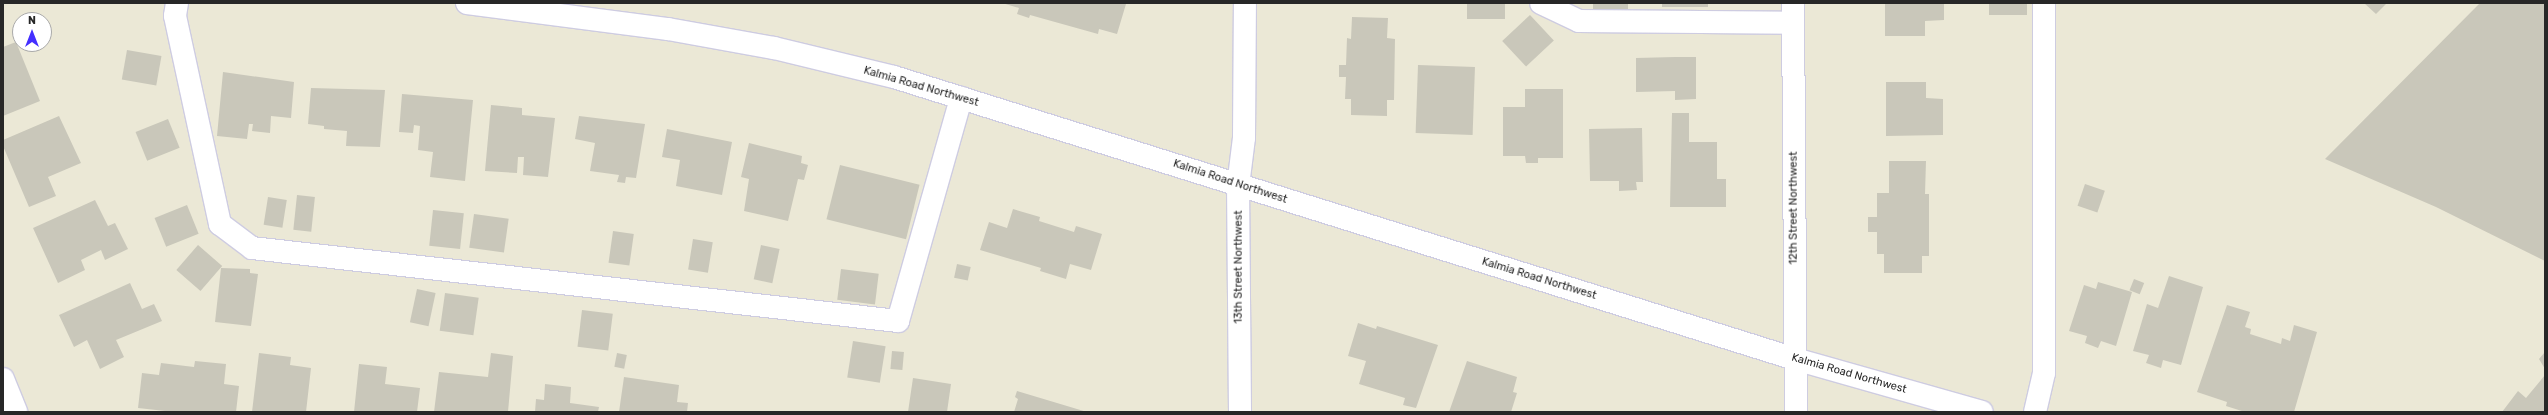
<!DOCTYPE html>
<style>
body{margin:0}
#map{position:relative;width:2548px;height:415px;overflow:hidden;background:#ebe8d6;font-family:Rubik,sans-serif}
div>[style]{position:absolute}
.building>*{inset:0;background:#c9c7ba;transform-origin:0 0}
.roads{filter:drop-shadow(1px 0 #cecce1) drop-shadow(-1px 0 #cecce1) drop-shadow(0 1px #cecce1) drop-shadow(0 -1px #cecce1)}
.service>*{height:22px;margin:-11px;padding:0 11px;transform-origin:11px;border-radius:11px;background:#fff}
.minor>*{height:22px;margin:-11px;padding:0 11px;transform-origin:11px;border-radius:11px;background:#fff}
.tertiary>*{height:22px;margin:-11px;padding:0 11px;transform-origin:11px;border-radius:11px;background:#fff}
span{translate:-50% -50%;white-space:nowrap;text-align:center;line-height:1.15;-webkit-text-stroke:4px #fff;paint-order:stroke}
.street-label{font-size:11px;color:#272727}
.frame{position:absolute;inset:0;border:4px solid #272727;pointer-events:none}
.north{position:absolute;left:12px;top:12px;width:40px;height:40px;box-sizing:border-box;background:#fff;border:1px solid #a9a9a9;border-radius:50%;rotate:0deg;font-size:11px;font-weight:700;line-height:16px;text-align:center;color:#272727}
.north::after{content:'';display:block;margin:auto;width:14px;height:18px;background:#442fff;clip-path:polygon(50% 0,100% 100%,50% 72%,0 100%)}
</style>
<div id="map">
<div class="building">
<i style="clip-path:polygon(1002px 3px,1124px 3px,1126px 4px,1117px 34px,1099px 29px,1098px 34px,1030px 15px,1029px 18px,1017px 14px,1019px 8px)"></i>
<i style="left:1467px;top:3px;width:38px;height:16px"></i>
<i style="left:1593px;top:3px;width:35px;height:10px"></i>
<i style="left:1662px;top:3px;width:46px;height:4px"></i>
<i style="clip-path:polygon(1885px 3px,1944px 3px,1944px 20px,1925px 21px,1925px 36px,1885px 36px)"></i>
<i style="left:1989px;top:3px;width:38px;height:12px"></i>
<i style="clip-path:polygon(2364px 3px,2387px 3px,2376px 14px)"></i>
<i style="clip-path:polygon(2480px 3px,2545px 3px,2545px 261px,2436px 207px,2325px 159px)"></i>
<i style="left:1530px;top:15px;width:35px;height:38px;rotate:47deg"></i>
<i style="clip-path:polygon(1352px 17px,1388px 18px,1387px 38px,1395px 39px,1394px 100px,1387px 100px,1387px 116px,1351px 115px,1351px 99px,1345px 99px,1346px 77px,1339px 77px,1339px 65px,1346px 65px,1347px 38px,1351px 39px)"></i>
<i style="clip-path:polygon(16px 42px,40px 101px,3px 116px,3px 47px)"></i>
<i style="left:127px;top:50px;width:35px;height:30px;rotate:10deg"></i>
<i style="clip-path:polygon(1675px 57px,1696px 57px,1696px 99px,1675px 100px,1675px 91px,1636px 92px,1636px 58px)"></i>
<i style="left:1418px;top:65px;width:57px;height:68px;rotate:2deg"></i>
<i style="clip-path:polygon(223px 72px,294px 82px,291px 118px,271px 116px,270px 133px,252px 131px,253px 124px,249px 124px,247px 139px,217px 136px)"></i>
<i style="clip-path:polygon(1886px 82px,1926px 82px,1926px 98px,1943px 99px,1943px 135px,1886px 136px)"></i>
<i style="clip-path:polygon(311px 88px,385px 90px,380px 147px,346px 146px,347px 131px,324px 129px,324px 126px,308px 124px)"></i>
<i style="clip-path:polygon(1525px 89px,1563px 89px,1563px 158px,1538px 158px,1538px 163px,1526px 163px,1525px 156px,1503px 156px,1503px 107px,1525px 107px)"></i>
<i style="clip-path:polygon(402px 94px,473px 100px,465px 181px,430px 177px,433px 152px,418px 150px,420px 126px,414px 125px,413px 133px,399px 132px)"></i>
<i style="clip-path:polygon(491px 105px,522px 108px,522px 115px,555px 118px,548px 177px,523px 175px,524px 157px,518px 157px,517px 173px,485px 171px)"></i>
<i style="clip-path:polygon(1672px 113px,1689px 113px,1689px 142px,1717px 142px,1717px 179px,1726px 179px,1726px 207px,1670px 207px)"></i>
<i style="clip-path:polygon(59px 116px,81px 163px,48px 177px,56px 196px,29px 207px,3px 146px,3px 140px)"></i>
<i style="clip-path:polygon(579px 116px,645px 124px,636px 178px,626px 177px,625px 183px,617px 182px,619px 175px,590px 171px,595px 143px,575px 139px)"></i>
<i style="left:168px;top:119px;width:31px;height:35px;rotate:68deg"></i>
<i style="clip-path:polygon(1642px 128px,1643px 182px,1636px 182px,1637px 190px,1619px 191px,1619px 181px,1590px 181px,1589px 129px)"></i>
<i style="clip-path:polygon(667px 129px,732px 142px,722px 195px,676px 186px,680px 160px,662px 157px)"></i>
<i style="clip-path:polygon(749px 143px,802px 156px,801px 163px,808px 165px,804px 180px,798px 179px,788px 221px,744px 211px,749px 179px,741px 177px)"></i>
<i style="clip-path:polygon(1889px 161px,1926px 161px,1925px 194px,1929px 194px,1929px 256px,1922px 256px,1922px 273px,1884px 273px,1884px 254px,1877px 254px,1877px 232px,1868px 232px,1868px 217px,1877px 217px,1877px 193px,1889px 193px)"></i>
<i style="left:840px;top:165px;width:82px;height:56px;rotate:14deg"></i>
<i style="left:2085px;top:184px;width:21px;height:23px;rotate:19deg"></i>
<i style="left:297px;top:195px;width:18px;height:35px;rotate:6deg"></i>
<i style="left:268px;top:197px;width:19px;height:28px;rotate:9deg"></i>
<i style="clip-path:polygon(95px 200px,108px 226px,115px 223px,128px 249px,105px 260px,101px 250px,81px 260px,85px 270px,58px 283px,33px 228px)"></i>
<i style="left:187px;top:205px;width:31px;height:35px;rotate:68deg"></i>
<i style="clip-path:polygon(1013px 209px,1040px 217px,1039px 221px,1074px 232px,1076px 226px,1102px 234px,1091px 270px,1070px 264px,1066px 279px,1040px 271px,1041px 268px,980px 250px,989px 222px,1007px 228px)"></i>
<i style="left:433px;top:210px;width:31px;height:36px;rotate:6deg"></i>
<i style="left:474px;top:214px;width:35px;height:34px;rotate:8deg"></i>
<i style="left:613px;top:231px;width:21px;height:32px;rotate:8deg"></i>
<i style="left:693px;top:239px;width:20px;height:31px;rotate:9deg"></i>
<i style="left:198px;top:245px;width:32px;height:33px;rotate:41deg"></i>
<i style="left:761px;top:245px;width:19px;height:35px;rotate:12deg"></i>
<i style="left:957px;top:264px;width:14px;height:14px;rotate:12deg"></i>
<i style="clip-path:polygon(221px 268px,250px 269px,250px 273px,258px 274px,251px 326px,215px 322px)"></i>
<i style="left:841px;top:269px;width:38px;height:31px;rotate:7deg"></i>
<i style="clip-path:polygon(2169px 276px,2203px 287px,2181px 365px,2163px 360px,2161px 368px,2146px 363px,2149px 355px,2133px 351px,2147px 304px,2158px 308px)"></i>
<i style="left:2134px;top:279px;width:11px;height:12px;rotate:22deg"></i>
<i style="clip-path:polygon(2098px 282px,2132px 292px,2116px 346px,2101px 341px,2098px 348px,2085px 343px,2087px 336px,2069px 331px,2084px 285px,2096px 289px)"></i>
<i style="clip-path:polygon(130px 283px,142px 309px,154px 304px,162px 321px,116px 340px,124px 357px,100px 369px,87px 340px,74px 347px,59px 315px)"></i>
<i style="left:417px;top:289px;width:19px;height:34px;rotate:12deg"></i>
<i style="left:445px;top:293px;width:34px;height:38px;rotate:8deg"></i>
<i style="clip-path:polygon(2227px 305px,2250px 312px,2245px 327px,2251px 329px,2250px 334px,2281px 344px,2282px 338px,2290px 341px,2294px 325px,2317px 332px,2294px 412px,2245px 412px,2226px 406px,2227px 402px,2197px 392px)"></i>
<i style="left:582px;top:310px;width:31px;height:37px;rotate:7deg"></i>
<i style="clip-path:polygon(1358px 323px,1376px 329px,1377px 326px,1438px 345px,1416px 408px,1403px 405px,1405px 398px,1359px 384px,1366px 361px,1348px 356px)"></i>
<i style="left:853px;top:341px;width:33px;height:37px;rotate:9deg"></i>
<i style="left:892px;top:351px;width:12px;height:18px;rotate:5deg"></i>
<i style="clip-path:polygon(2545px 352px,2545px 369px,2539px 359px)"></i>
<i style="clip-path:polygon(259px 353px,291px 357px,290px 365px,311px 368px,306px 412px,252px 412px)"></i>
<i style="clip-path:polygon(491px 353px,513px 356px,508px 412px,434px 412px,439px 372px,488px 377px)"></i>
<i style="left:617px;top:353px;width:10px;height:14px;rotate:11deg"></i>
<i style="clip-path:polygon(195px 361px,226px 364px,224px 384px,239px 386px,236px 412px,174px 412px,138px 408px,142px 373px,159px 375px,161px 363px,194px 367px)"></i>
<i style="clip-path:polygon(1467px 361px,1517px 377px,1513px 392px,1517px 393px,1511px 412px,1449px 412px)"></i>
<i style="clip-path:polygon(359px 364px,387px 367px,385px 384px,420px 388px,417px 412px,354px 412px)"></i>
<i style="clip-path:polygon(2545px 375px,2545px 412px,2502px 412px,2518px 391px,2526px 398px)"></i>
<i style="clip-path:polygon(624px 377px,679px 385px,677px 402px,688px 403px,687px 412px,619px 412px)"></i>
<i style="clip-path:polygon(913px 378px,951px 384px,947px 412px,908px 412px)"></i>
<i style="clip-path:polygon(545px 384px,571px 387px,570px 403px,599px 407px,598px 412px,535px 412px,536px 399px,544px 400px)"></i>
<i style="clip-path:polygon(1017px 391px,1087px 412px,1014px 412px,1018px 399px,1015px 397px)"></i>
</div>
<div class="roads">
<div class="service">
<i style="left:177px;top:3px;width:13px;rotate:99deg"></i>
<i style="left:175px;top:16px;width:213px;rotate:77.8deg"></i>
<i style="left:220px;top:224px;width:40px;rotate:37deg"></i>
<i style="left:252px;top:248px;width:650px;rotate:6.45deg"></i>
<i style="left:898px;top:321px;width:232px;rotate:-74.2deg"></i>
<i style="left:1541px;top:3px;width:42px;rotate:25.3deg"></i>
<i style="left:1579px;top:21px;width:214px;rotate:0.5deg"></i>
<i style="left:2035px;top:412px;width:40px;rotate:-77deg"></i>
<i style="left:2044px;top:373px;width:370px;rotate:-90deg"></i>
</div>
<div class="minor">
<i style="left:1793px;top:3px;width:409px;rotate:89.6deg"></i>
<i style="left:3px;top:379px;width:35px;rotate:68deg"></i>
<i style="left:1240px;top:412px;width:226px;rotate:-90.5deg"></i>
<i style="left:1238px;top:186px;width:48px;rotate:-82.9deg"></i>
<i style="left:1244px;top:138px;width:135px;rotate:-89.6deg"></i>
</div>
<div class="tertiary">
<i style="left:467px;top:3px;width:203px;rotate:7.4deg"></i>
<i style="left:668px;top:29px;width:108px;rotate:10.2deg"></i>
<i style="left:774px;top:48px;width:123px;rotate:13.6deg"></i>
<i style="left:894px;top:77px;width:944px;rotate:17.38deg"></i>
<i style="left:1795px;top:359px;width:194px;rotate:15.8deg"></i>
</div>
</div>
<div class="street-label">
<span style="left:921px;top:87px;rotate:16deg">Kalmia Road Northwest</span>
<span style="left:1230px;top:182px;rotate:18deg">Kalmia Road Northwest</span>
<span style="left:1794px;top:208px;rotate:-90deg">12th Street Northwest</span>
<span style="left:1239px;top:267px;rotate:-90deg">13th Street Northwest</span>
<span style="left:1539px;top:279px;rotate:17deg">Kalmia Road Northwest</span>
<span style="left:1849px;top:374px;rotate:16deg">Kalmia Road Northwest</span>
</div>
<div class="frame"></div>
<div class="north">N</div>
</div>
